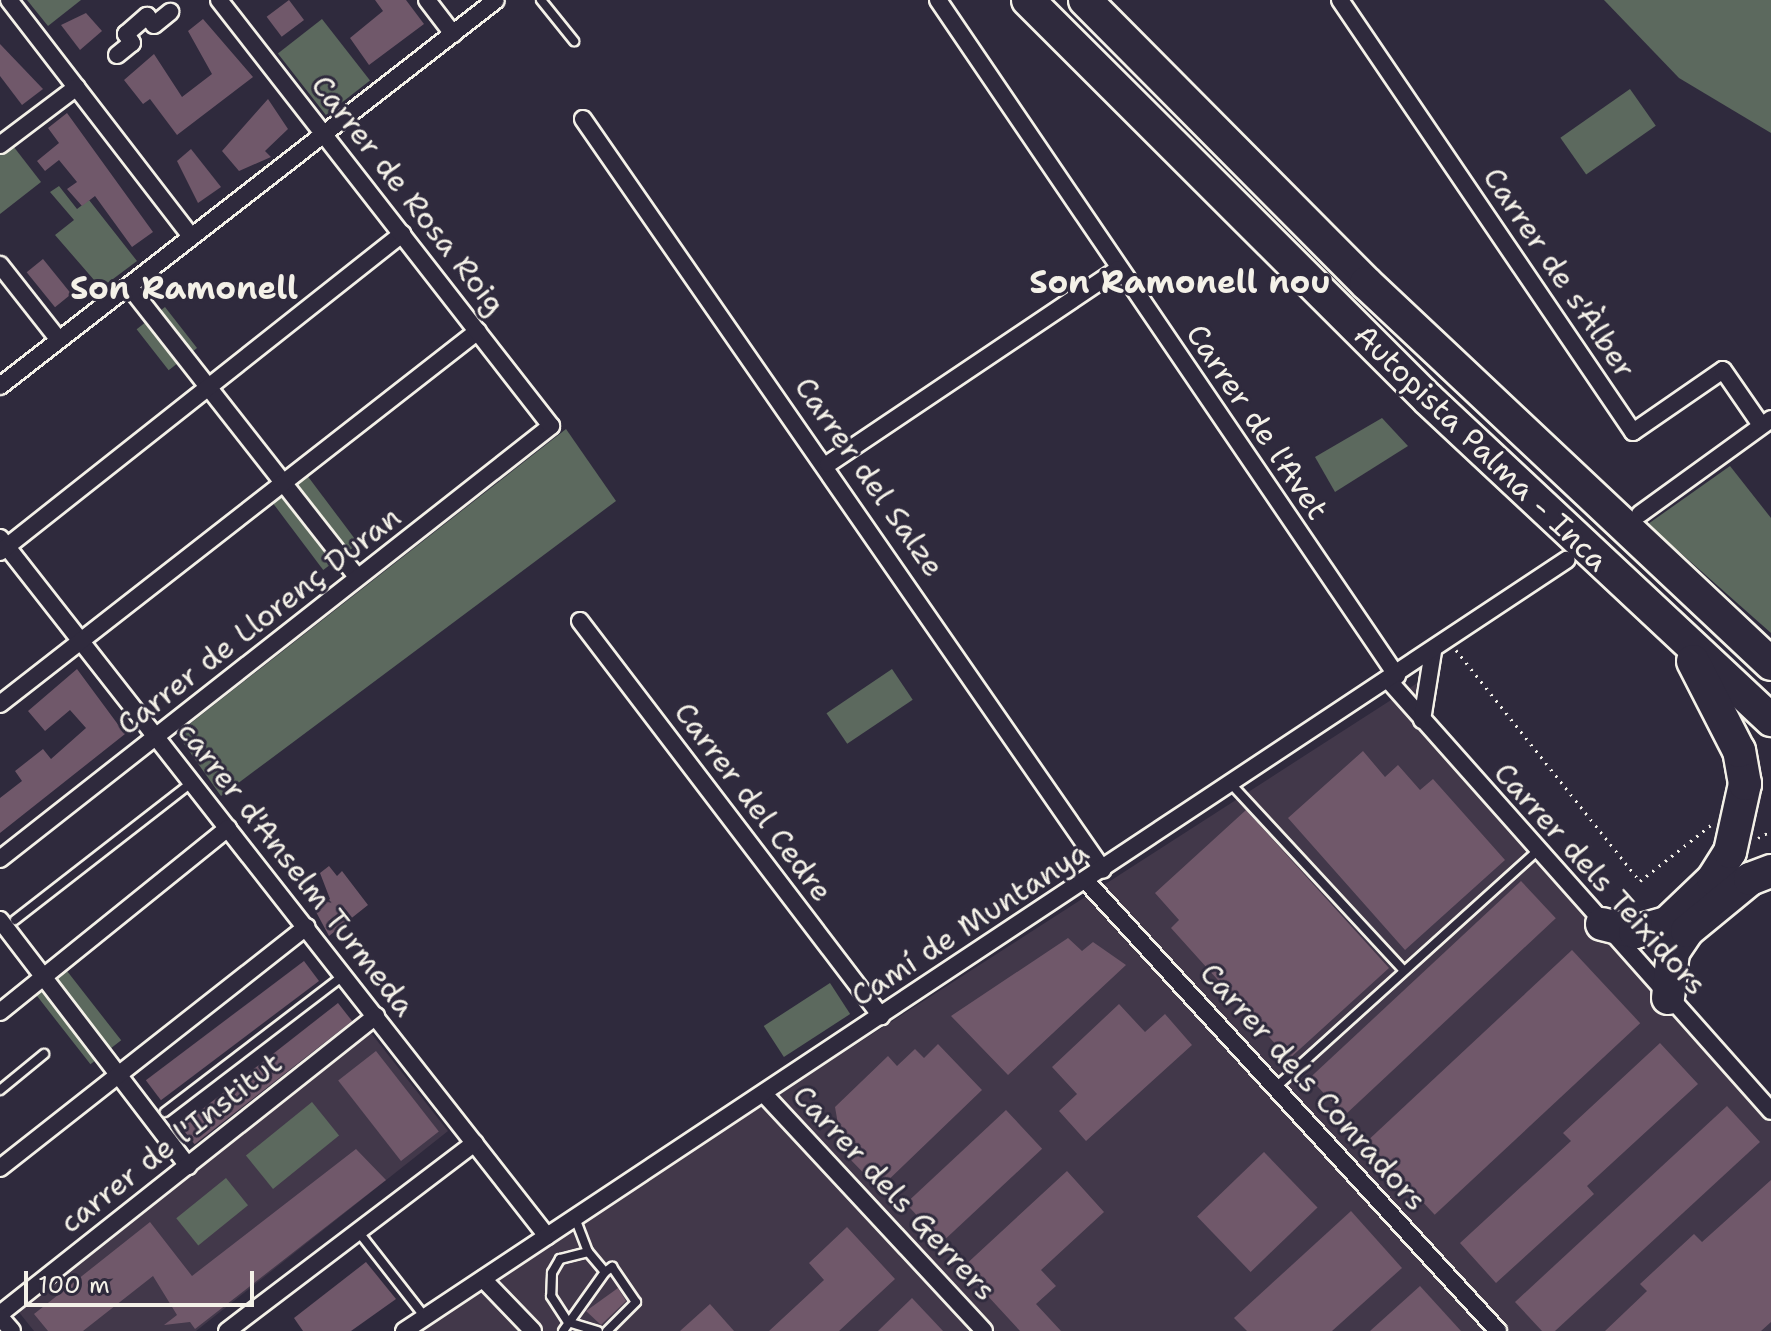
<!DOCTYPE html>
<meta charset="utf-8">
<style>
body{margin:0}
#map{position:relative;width:1771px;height:1331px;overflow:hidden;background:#2f2a3d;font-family:"Shantell Sans",sans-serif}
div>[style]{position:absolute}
.built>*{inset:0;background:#42384a}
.green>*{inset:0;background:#5c695e;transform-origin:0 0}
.building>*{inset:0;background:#70586a;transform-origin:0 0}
.path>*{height:3px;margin-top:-1.5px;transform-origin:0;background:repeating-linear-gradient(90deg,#f4f1e8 0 2px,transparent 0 8px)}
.roads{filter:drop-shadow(2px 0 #f4f1e8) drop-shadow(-2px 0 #f4f1e8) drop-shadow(0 2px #f4f1e8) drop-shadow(0 -2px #f4f1e8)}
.lane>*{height:8px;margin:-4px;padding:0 4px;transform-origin:4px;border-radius:4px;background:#2f2a3d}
.street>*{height:16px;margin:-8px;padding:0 8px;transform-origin:8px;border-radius:8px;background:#2f2a3d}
.highway>*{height:32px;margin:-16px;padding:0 16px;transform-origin:16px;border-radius:16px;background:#2f2a3d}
span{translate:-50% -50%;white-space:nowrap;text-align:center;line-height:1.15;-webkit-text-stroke:6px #2f2a3d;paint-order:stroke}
.street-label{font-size:30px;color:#f4f1e8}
.neighbourhood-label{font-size:32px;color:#f4f1e8;font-weight:700}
.scale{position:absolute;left:24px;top:1271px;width:230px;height:36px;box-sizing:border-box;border:4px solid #f4f1e8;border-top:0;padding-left:10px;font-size:24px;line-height:28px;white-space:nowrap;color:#f4f1e8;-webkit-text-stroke:6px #2f2a3d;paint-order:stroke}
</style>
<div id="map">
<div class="built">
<i style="clip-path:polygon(1433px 673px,1434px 719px,1771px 1100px,1771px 1331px,411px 1331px)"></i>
<i style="clip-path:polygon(371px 1033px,448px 1131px,196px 1331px,34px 1331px,14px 1306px)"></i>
</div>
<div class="green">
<i style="clip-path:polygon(27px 0,81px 0,48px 26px)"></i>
<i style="clip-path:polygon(1604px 0,1771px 0,1771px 133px,1679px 78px)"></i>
<i style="left:322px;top:19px;width:78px;height:56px;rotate:52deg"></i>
<i style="left:1630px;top:89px;width:45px;height:85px;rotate:55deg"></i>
<i style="clip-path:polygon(10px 142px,41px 182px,0 214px,0 151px)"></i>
<i style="clip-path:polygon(59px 186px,77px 209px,89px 200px,137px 261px,101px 288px,55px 235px,74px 220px,50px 192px)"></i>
<i style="left:165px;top:307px;width:52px;height:36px;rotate:52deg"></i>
<i style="clip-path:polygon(1382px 418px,1408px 446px,1335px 492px,1315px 457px)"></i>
<i style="clip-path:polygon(566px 429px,616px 501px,221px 796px,177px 734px)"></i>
<i style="clip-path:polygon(1730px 466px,1771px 518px,1771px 633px,1648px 524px)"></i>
<i style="left:303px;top:470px;width:92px;height:44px;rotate:53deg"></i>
<i style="left:892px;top:669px;width:37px;height:79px;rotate:56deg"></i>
<i style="left:67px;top:971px;width:88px;height:39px;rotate:52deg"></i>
<i style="left:830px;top:983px;width:37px;height:79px;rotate:57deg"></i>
<i style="left:312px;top:1102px;width:43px;height:85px;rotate:51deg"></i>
<i style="left:226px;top:1178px;width:35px;height:64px;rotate:51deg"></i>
</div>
<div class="building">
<i style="left:289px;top:0;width:25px;height:28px;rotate:53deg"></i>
<i style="clip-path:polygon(375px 0,406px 0,424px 24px,369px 65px,350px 38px,383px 11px)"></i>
<i style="clip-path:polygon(86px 13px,102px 31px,80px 50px,61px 25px)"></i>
<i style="clip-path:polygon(203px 19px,253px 77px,177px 135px,150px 99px,143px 104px,124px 80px,154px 54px,182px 97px,212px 74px,188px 31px)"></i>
<i style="clip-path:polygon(0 44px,43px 89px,22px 105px,0 76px)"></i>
<i style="clip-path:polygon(268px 99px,288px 129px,265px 151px,271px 157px,239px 171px,222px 151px)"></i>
<i style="clip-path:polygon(67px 113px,153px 232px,132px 247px,95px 196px,82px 206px,67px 189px,77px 182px,59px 160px,45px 171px,37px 161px,59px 143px,48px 128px)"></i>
<i style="clip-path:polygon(191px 149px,221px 187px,198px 203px,177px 161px)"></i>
<i style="left:43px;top:259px;width:45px;height:21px;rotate:51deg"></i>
<i style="clip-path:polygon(77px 669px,125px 734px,0 833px,0 798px,22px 781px,15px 771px,43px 749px,51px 759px,86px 728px,70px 710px,45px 731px,28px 711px)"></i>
<i style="clip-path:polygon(1363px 751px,1385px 777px,1398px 765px,1420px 790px,1433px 779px,1505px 860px,1405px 950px,1288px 818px)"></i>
<i style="clip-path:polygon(1246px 810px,1389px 968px,1289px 1059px,1171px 928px,1179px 920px,1155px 893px)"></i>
<i style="clip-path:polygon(329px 866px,337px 876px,342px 871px,368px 905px,329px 936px,315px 910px,330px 899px,320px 873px)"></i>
<i style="left:1521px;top:881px;width:51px;height:289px;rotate:47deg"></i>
<i style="clip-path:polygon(1068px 938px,1082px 951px,1093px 942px,1126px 965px,1008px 1075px,951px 1016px)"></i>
<i style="left:1572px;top:950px;width:100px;height:281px;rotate:47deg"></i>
<i style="left:304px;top:961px;width:25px;height:198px;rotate:53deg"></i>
<i style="left:338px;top:1003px;width:23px;height:200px;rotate:52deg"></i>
<i style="clip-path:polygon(1119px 1004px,1145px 1032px,1165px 1014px,1192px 1045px,1086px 1141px,1059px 1111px,1077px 1094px,1052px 1067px)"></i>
<i style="clip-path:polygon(1660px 1043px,1698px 1084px,1587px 1186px,1594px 1194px,1496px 1283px,1460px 1243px,1571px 1141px,1563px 1133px)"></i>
<i style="clip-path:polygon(938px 1044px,982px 1090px,879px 1189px,848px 1157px,856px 1149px,839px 1130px,835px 1107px,888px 1056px,897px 1066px,915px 1049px,924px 1058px)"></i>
<i style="left:376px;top:1051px;width:102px;height:48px;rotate:52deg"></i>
<i style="clip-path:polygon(1727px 1106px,1760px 1142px,1555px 1331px,1542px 1331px,1515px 1302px)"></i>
<i style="left:1006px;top:1110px;width:53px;height:137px;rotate:47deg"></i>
<i style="clip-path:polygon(356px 1149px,386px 1180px,195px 1329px,190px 1322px,164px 1325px,177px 1315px,153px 1276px,83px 1331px,48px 1331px,34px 1314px,150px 1222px,192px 1276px)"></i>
<i style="left:1264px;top:1152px;width:77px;height:93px;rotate:46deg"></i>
<i style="clip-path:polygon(1067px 1171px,1104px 1212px,1041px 1270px,1056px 1286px,1036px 1304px,1061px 1331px,1020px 1331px,962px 1268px)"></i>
<i style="clip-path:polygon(1771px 1180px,1771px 1322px,1761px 1331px,1605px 1331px,1647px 1291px,1640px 1284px,1694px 1234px,1702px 1242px)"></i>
<i style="clip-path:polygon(1351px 1211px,1402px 1268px,1332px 1331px,1247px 1331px,1234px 1318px)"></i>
<i style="clip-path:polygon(847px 1227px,895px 1279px,839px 1331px,769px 1331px,824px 1280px,809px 1263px)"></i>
<i style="clip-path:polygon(366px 1262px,396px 1299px,351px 1331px,303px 1331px,294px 1318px)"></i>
<i style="clip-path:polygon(1420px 1286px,1461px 1331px,1370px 1331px)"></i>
<i style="clip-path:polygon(618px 1288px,626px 1301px,601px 1325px,586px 1311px)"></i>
<i style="clip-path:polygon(912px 1298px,943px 1331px,878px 1331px)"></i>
<i style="clip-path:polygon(710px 1304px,734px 1331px,680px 1331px)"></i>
</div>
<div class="path">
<i style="left:1456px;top:650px;width:295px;rotate:51.5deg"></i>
<i style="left:1640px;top:881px;width:90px;rotate:-38.3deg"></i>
<i style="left:1758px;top:838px;width:15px;rotate:-28deg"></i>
</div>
<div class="roads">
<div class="lane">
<i style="left:541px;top:0;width:53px;rotate:51.2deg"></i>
<i style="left:1232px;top:785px;width:253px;rotate:47.2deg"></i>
<i style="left:15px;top:920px;width:223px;rotate:-37.9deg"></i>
<i style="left:1276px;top:1087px;width:350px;rotate:-42.1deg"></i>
<i style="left:0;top:1090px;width:57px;rotate:-39.3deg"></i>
<i style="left:165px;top:1112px;width:224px;rotate:-37.4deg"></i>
<i style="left:575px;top:1218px;width:36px;rotate:69deg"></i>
<i style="left:357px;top:1230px;width:110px;rotate:52deg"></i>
<i style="left:605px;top:1272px;width:9px;rotate:-36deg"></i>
<i style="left:612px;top:1267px;width:42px;rotate:55.6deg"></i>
<i style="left:636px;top:1302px;width:41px;rotate:135deg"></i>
<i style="left:568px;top:1322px;width:31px;rotate:17deg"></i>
<i style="left:563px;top:1331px;width:72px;rotate:-54.6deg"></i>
<i style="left:605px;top:1272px;width:26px;rotate:-130deg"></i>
<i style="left:588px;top:1252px;width:29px;rotate:166deg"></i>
<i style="left:560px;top:1259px;width:16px;rotate:120deg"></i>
<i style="left:552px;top:1273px;width:23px;rotate:92deg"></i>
<i style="left:551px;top:1296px;width:31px;rotate:57deg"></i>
</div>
<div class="street">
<i style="left:9px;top:0;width:298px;rotate:52.4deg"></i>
<i style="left:427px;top:0;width:43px;rotate:52.6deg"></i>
<i style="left:938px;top:0;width:817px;rotate:55.82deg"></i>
<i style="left:1340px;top:0;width:522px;rotate:55.85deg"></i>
<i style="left:1633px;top:432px;width:109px;rotate:-34.6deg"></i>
<i style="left:1723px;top:370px;width:67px;rotate:55.4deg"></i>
<i style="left:117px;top:55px;width:19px;rotate:-39deg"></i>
<i style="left:132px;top:43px;width:11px;rotate:-124deg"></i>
<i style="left:126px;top:34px;width:28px;rotate:-41deg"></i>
<i style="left:147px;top:16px;width:11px;rotate:52deg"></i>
<i style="left:154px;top:25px;width:21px;rotate:-39deg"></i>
<i style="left:583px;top:119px;width:913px;rotate:55.3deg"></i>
<i style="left:0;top:145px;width:96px;rotate:-37deg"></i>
<i style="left:0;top:265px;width:95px;rotate:51.8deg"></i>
<i style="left:129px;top:286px;width:370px;rotate:51.9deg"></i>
<i style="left:0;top:386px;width:628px;rotate:-37.89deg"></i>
<i style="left:828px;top:464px;width:349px;rotate:-33.9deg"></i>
<i style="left:1640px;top:514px;width:162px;rotate:-35.9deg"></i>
<i style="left:0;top:538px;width:887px;rotate:51.92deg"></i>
<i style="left:0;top:552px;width:513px;rotate:-38.35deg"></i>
<i style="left:580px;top:621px;width:497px;rotate:52.7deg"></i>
<i style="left:1389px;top:681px;width:575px;rotate:48.38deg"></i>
<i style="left:0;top:704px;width:606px;rotate:-37.97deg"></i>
<i style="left:1422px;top:720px;width:70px;rotate:-80.9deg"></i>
<i style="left:0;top:859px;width:701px;rotate:-38.16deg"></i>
<i style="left:551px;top:426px;width:540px;rotate:-127.93deg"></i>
<i style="left:1086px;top:881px;width:610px;rotate:47.52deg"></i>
<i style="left:0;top:920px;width:310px;rotate:52.6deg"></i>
<i style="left:0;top:1012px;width:293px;rotate:-38.9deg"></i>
<i style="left:764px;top:1094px;width:323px;rotate:47.1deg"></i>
<i style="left:0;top:1168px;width:390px;rotate:-38.2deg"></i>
<i style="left:483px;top:1279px;width:72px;rotate:46.1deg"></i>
<i style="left:0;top:1314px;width:480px;rotate:-38.4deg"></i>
<i style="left:0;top:1317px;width:18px;rotate:49deg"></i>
<i style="left:227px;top:1331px;width:311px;rotate:-37.2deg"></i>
<i style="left:404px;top:1331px;width:1395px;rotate:-33.56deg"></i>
</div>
<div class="highway">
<i style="left:1028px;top:0;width:565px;rotate:44.93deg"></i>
<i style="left:1428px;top:399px;width:470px;rotate:43.1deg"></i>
<i style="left:1085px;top:0;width:399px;rotate:45.2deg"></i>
<i style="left:1366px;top:283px;width:556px;rotate:43.25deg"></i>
<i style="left:1602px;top:924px;width:34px;rotate:14deg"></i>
<i style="left:1635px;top:932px;width:33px;rotate:-16deg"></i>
<i style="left:1667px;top:923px;width:64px;rotate:-43.7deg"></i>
<i style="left:1713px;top:879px;width:32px;rotate:-58deg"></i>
<i style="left:1730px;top:852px;width:70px;rotate:-77.6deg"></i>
<i style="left:1745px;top:784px;width:34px;rotate:-100deg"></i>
<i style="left:1739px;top:751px;width:101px;rotate:-117.1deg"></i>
<i style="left:1668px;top:998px;width:46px;rotate:-83.8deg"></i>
<i style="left:1673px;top:952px;width:25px;rotate:-56deg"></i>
<i style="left:1687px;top:931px;width:82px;rotate:-39.5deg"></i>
<i style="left:1750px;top:879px;width:22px;rotate:-21deg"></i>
</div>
</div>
<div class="street-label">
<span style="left:408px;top:195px;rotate:52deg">Carrer de Rosa Roig</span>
<span style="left:1559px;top:273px;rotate:56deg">Carrer de s'Àlber</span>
<span style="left:1257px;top:422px;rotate:56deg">Carrer de l'Avet</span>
<span style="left:1481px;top:448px;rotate:44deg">Autopista Palma - Inca</span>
<span style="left:869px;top:477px;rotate:55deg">Carrer del Salze</span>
<span style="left:259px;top:621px;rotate:-38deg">Carrer de Llorenç Duran</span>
<span style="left:753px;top:802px;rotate:53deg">Carrer del Cedre</span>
<span style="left:296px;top:869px;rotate:52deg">carrer d'Anselm Turmeda</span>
<span style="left:1600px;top:879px;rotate:48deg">Carrer dels Teixidors</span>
<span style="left:970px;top:924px;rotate:-33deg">Camí de Muntanya</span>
<span style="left:1313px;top:1087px;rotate:48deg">Carrer dels Conradors</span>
<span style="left:171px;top:1143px;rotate:-38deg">carrer de l'Institut</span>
<span style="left:894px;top:1193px;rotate:47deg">Carrer dels Gerrers</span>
</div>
<div class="neighbourhood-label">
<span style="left:1180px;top:282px">Son Ramonell nou</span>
<span style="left:184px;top:288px">Son Ramonell</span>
</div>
<div class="scale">100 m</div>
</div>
